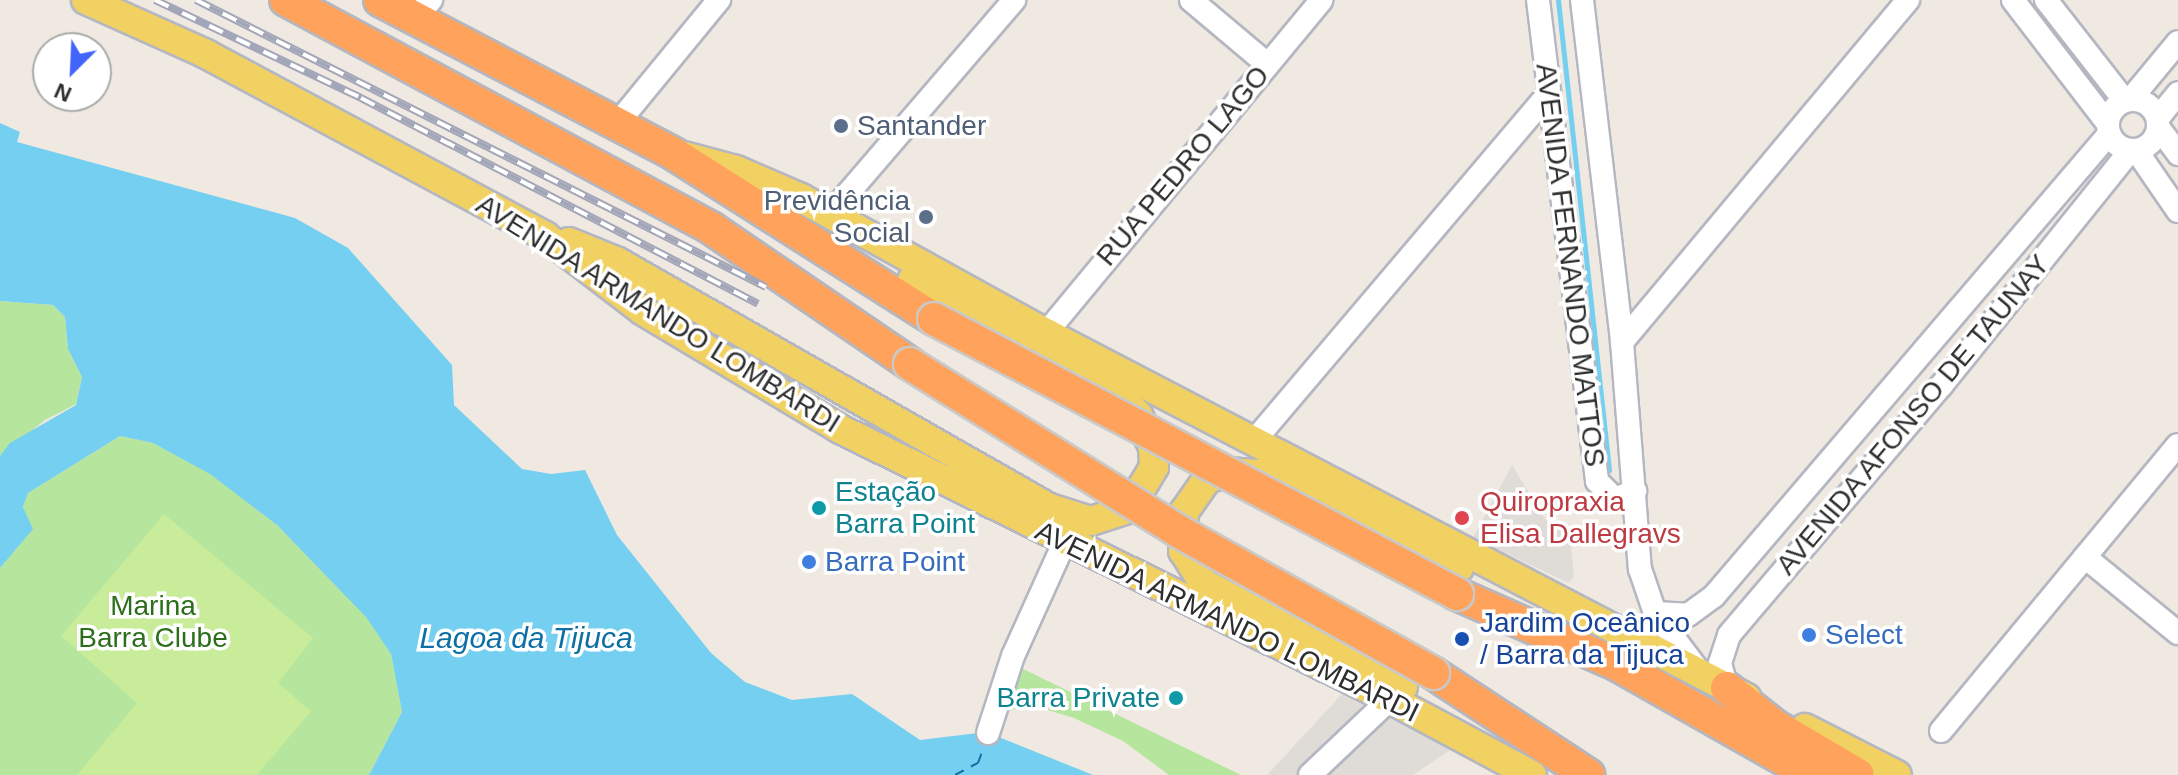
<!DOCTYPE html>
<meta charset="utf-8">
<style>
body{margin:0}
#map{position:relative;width:2178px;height:775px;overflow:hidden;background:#efe9e1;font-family:Arial,sans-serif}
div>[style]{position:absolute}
.green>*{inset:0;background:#b6e59e}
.pitch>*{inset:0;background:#c9ec9a}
.plaza>*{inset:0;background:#dfdcd8}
.water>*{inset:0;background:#75cff0}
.stream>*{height:5px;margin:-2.5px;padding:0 2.5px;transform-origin:2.5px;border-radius:2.5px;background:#75cff0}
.ferry>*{height:2px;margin-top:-1px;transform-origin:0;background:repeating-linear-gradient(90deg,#0d6fa3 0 10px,transparent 0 18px)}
.roads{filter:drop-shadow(2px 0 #b4b7c1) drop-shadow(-2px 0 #b4b7c1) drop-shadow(0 2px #b4b7c1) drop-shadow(0 -2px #b4b7c1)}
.minor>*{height:22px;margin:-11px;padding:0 11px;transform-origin:11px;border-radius:11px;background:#fff}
.minor>.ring{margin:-11px;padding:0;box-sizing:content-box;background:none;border:22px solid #fff;border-radius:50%}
.major>*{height:28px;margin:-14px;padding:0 14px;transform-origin:14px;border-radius:14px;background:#f2d163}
.highway>*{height:32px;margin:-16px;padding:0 16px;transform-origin:16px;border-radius:16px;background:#ffa35c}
.rail>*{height:8px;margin-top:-4px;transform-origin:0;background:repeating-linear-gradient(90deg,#fff 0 15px,#a3a6b8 0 30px);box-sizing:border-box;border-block:2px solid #a3a6b8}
.bridges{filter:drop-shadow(2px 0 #c9c9c9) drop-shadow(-2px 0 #c9c9c9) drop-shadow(0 2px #c9c9c9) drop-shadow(0 -2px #c9c9c9)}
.highway-bridge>*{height:32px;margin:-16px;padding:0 16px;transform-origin:16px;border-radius:16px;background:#ffa35c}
.dots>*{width:22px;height:22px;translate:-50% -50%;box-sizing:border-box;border:4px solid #fff;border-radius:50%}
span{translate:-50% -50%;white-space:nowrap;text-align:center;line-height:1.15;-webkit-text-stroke:7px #fff;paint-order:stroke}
.service-label{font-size:28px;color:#4e5e75}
.left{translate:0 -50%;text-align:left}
.right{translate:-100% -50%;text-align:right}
.street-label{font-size:28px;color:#2e2e2e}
.culture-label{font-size:28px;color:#0d838f}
.health-label{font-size:28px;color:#be3a42}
.shop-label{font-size:28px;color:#366cbe}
.park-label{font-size:28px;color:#2c6e1b}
.transit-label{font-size:28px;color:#164399}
.water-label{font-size:30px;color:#0d6fa3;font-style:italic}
.north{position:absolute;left:32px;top:32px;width:80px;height:80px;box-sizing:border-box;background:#fff;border:2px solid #ababab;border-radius:50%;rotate:204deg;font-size:22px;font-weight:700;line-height:32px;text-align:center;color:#2e2e2e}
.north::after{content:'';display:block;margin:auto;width:28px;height:36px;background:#4264fb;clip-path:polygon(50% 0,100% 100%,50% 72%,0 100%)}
</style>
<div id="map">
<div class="green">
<i style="clip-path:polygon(0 301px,53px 305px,65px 317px,68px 349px,82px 377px,76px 404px,45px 420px,0 456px)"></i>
<i style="clip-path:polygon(120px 436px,153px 443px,210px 473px,277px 525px,366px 616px,391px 654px,402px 712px,369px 775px,0 775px,0 568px,32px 529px,23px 507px,28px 493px)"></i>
<i style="clip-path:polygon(1017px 666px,1241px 775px,1169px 775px,1123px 741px,1074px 718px,1031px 705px,1002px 712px)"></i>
</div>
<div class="pitch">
<i style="clip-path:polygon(164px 514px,313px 638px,278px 683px,311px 711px,257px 775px,77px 775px,137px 703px,61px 636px)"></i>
</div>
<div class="plaza">
<i style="clip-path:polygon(1512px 465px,1545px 519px,1569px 525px,1574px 576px,1569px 583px,1473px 538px)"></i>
<i style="clip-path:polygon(1343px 693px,1456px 746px,1413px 775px,1267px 775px)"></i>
</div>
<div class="water">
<i style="clip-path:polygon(0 123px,20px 132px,17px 142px,295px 218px,348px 248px,452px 365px,454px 405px,522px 469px,551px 474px,585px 470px,617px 535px,711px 653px,745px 682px,792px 700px,852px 694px,920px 740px,986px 732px,1093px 775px,369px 775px,402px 712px,391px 654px,366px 617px,277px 525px,210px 474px,153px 443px,120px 436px,28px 493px,23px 507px,33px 529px,0 568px,0 456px,10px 443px,76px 405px,82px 377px,68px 349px,65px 317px,53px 305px,0 301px)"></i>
</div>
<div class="stream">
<i style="left:1558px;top:0;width:473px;rotate:83.8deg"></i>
</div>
<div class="ferry">
<i style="left:955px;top:775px;width:26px;rotate:-28deg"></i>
<i style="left:978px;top:763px;width:12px;rotate:-70deg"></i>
</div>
<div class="roads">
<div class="minor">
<i style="left:1191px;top:0;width:99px;rotate:40.1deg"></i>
<i style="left:1538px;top:0;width:485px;rotate:83deg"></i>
<i style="left:1597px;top:481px;width:25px;rotate:45deg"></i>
<i style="left:1615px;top:499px;width:22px;rotate:-22deg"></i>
<i style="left:1582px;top:0;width:344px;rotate:83.3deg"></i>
<i style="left:1622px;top:342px;width:228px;rotate:85.5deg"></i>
<i style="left:1640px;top:569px;width:46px;rotate:71.2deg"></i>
<i style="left:1655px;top:613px;width:71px;rotate:53deg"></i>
<i style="left:2013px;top:0;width:156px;rotate:52.5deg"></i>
<i style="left:2046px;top:0;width:128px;rotate:52deg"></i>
<i style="left:415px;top:19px;width:25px;rotate:-50deg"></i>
<i class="ring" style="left:2108px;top:100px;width:28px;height:28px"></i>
<i style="left:2130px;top:100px;width:75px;rotate:-50.4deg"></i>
<i style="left:2158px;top:118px;width:32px;rotate:-51deg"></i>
<i style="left:617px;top:124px;width:161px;rotate:-50.6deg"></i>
<i style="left:2158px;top:127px;width:34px;rotate:53deg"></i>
<i style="left:2136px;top:150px;width:74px;rotate:55.5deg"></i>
<i style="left:831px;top:213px;width:281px;rotate:-49.3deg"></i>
<i style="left:1046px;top:333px;width:432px;rotate:-50.4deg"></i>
<i style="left:1622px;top:342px;width:446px;rotate:-50.1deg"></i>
<i style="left:1254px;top:441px;width:455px;rotate:-49.7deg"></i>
<i style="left:2085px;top:557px;width:120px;rotate:39.3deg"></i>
<i style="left:1655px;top:613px;width:33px;rotate:3deg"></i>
<i style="left:1688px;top:615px;width:32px;rotate:-36deg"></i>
<i style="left:1714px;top:596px;width:608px;rotate:-49.47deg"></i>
<i style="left:1727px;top:688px;width:26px;rotate:-106deg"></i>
<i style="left:1720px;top:663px;width:29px;rotate:-72deg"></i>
<i style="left:1729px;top:635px;width:327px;rotate:-49.6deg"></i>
<i style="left:1941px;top:386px;width:303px;rotate:-51.2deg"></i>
<i style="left:1941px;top:731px;width:371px;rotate:-50.4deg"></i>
<i style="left:988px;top:733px;width:81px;rotate:-72deg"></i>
<i style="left:1013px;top:656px;width:124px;rotate:-65.7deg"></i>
<i style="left:1310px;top:775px;width:110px;rotate:-43.5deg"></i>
</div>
<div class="major">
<i style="left:86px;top:0;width:132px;rotate:24.2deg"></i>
<i style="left:206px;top:54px;width:385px;rotate:28.2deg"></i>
<i style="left:545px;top:236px;width:123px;rotate:37.4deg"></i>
<i style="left:643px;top:311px;width:230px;rotate:30.9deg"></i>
<i style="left:840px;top:429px;width:613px;rotate:26.15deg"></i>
<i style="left:1390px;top:699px;width:161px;rotate:28.2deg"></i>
<i style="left:684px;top:156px;width:54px;rotate:15.1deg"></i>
<i style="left:736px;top:170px;width:71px;rotate:23.3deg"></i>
<i style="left:801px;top:198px;width:280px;rotate:28.9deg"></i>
<i style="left:1046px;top:333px;width:790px;rotate:27.51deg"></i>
<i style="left:569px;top:242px;width:53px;rotate:22.2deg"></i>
<i style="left:618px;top:262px;width:494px;rotate:29.7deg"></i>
<i style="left:1047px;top:507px;width:46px;rotate:17.7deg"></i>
<i style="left:1091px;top:521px;width:40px;rotate:-18deg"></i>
<i style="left:1129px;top:509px;width:49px;rotate:-59.2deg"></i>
<i style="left:1154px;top:467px;width:20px;rotate:-93deg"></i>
<i style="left:1153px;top:447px;width:35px;rotate:-115deg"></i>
<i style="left:1138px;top:415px;width:20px;rotate:-135deg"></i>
<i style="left:1124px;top:401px;width:244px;rotate:-150deg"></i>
<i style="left:1403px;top:687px;width:224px;rotate:-152.6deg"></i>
<i style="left:1204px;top:584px;width:39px;rotate:-122deg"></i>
<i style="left:1183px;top:551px;width:39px;rotate:-89deg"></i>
<i style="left:1184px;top:512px;width:40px;rotate:-55.1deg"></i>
<i style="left:1207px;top:479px;width:22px;rotate:-18deg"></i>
<i style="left:1228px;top:472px;width:31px;rotate:4deg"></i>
<i style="left:1259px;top:474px;width:221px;rotate:25.2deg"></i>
<i style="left:1805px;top:728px;width:103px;rotate:27.1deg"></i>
</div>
<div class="highway">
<i style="left:286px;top:0;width:482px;rotate:28.2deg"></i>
<i style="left:711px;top:228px;width:241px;rotate:34.3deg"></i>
<i style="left:380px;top:0;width:332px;rotate:27.6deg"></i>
<i style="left:674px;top:154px;width:308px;rotate:32.4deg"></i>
<i style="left:1457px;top:594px;width:176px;rotate:23.8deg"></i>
<i style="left:1618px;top:665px;width:223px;rotate:29.6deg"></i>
<i style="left:1433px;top:673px;width:186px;rotate:33.3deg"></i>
<i style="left:1727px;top:688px;width:61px;rotate:38.4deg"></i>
<i style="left:1775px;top:726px;width:96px;rotate:30.6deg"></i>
</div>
</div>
<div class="rail">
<i style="left:155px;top:0;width:228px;rotate:25.4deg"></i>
<i style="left:361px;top:98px;width:447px;rotate:27.4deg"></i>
<i style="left:196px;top:0;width:638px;rotate:26.73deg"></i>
</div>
<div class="bridges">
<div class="highway-bridge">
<i style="left:934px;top:319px;width:591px;rotate:27.74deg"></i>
<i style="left:910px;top:364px;width:316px;rotate:31.9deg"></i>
<i style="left:1178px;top:531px;width:292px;rotate:29.1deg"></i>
</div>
</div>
<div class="dots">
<i style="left:841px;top:126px;background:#5c6f8a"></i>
<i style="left:926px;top:217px;background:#5c6f8a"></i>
<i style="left:819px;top:508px;background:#0f9aa8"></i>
<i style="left:1462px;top:518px;background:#e0444e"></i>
<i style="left:809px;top:562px;background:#3f7fe0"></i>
<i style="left:1809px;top:635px;background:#3f7fe0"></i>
<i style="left:1462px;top:639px;background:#1a4fb4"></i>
<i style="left:1176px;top:698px;background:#0f9aa8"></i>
</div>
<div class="service-label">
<span class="left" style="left:857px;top:126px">Santander</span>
<span class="right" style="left:910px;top:217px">Previdência<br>Social</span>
</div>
<div class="street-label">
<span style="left:1183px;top:166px;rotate:-50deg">RUA PEDRO LAGO</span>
<span style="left:1570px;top:265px;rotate:83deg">AVENIDA FERNANDO MATTOS</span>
<span style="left:658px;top:314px;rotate:32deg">AVENIDA ARMANDO LOMBARDI</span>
<span style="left:1913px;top:415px;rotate:-50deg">AVENIDA AFONSO DE TAUNAY</span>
<span style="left:1227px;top:622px;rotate:26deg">AVENIDA ARMANDO LOMBARDI</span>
</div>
<div class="culture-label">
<span class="left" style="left:835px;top:508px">Estação<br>Barra Point</span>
<span class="right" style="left:1160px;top:698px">Barra Private</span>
</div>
<div class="health-label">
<span class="left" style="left:1480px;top:518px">Quiropraxia<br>Elisa Dallegravs</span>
</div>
<div class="shop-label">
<span class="left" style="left:825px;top:562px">Barra Point</span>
<span class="left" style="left:1825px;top:635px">Select</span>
</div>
<div class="park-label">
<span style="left:153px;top:622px">Marina<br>Barra Clube</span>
</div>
<div class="transit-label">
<span class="left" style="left:1480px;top:639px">Jardim Oceânico<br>/ Barra da Tijuca</span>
</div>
<div class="water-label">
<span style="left:526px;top:638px">Lagoa da Tijuca</span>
</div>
<div class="north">N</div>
</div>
